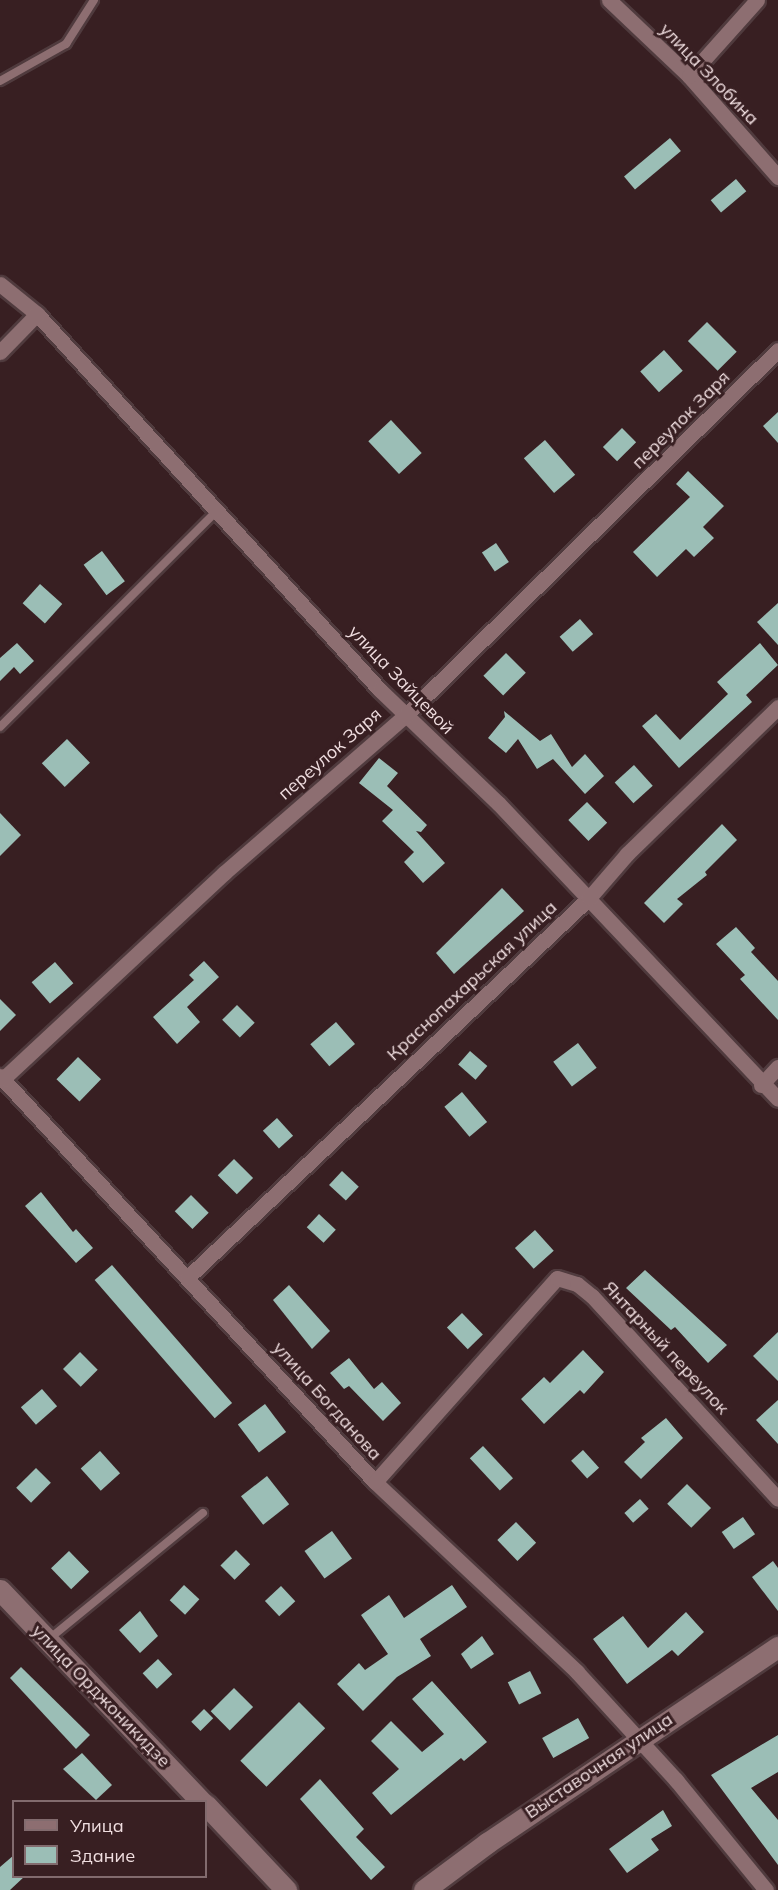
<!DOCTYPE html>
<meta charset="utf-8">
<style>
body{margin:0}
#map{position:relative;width:778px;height:1890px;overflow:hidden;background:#381f22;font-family:Mulish,sans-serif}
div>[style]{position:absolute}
.building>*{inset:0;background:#9bbeb6;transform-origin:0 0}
.roads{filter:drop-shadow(2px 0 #503b3e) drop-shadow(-2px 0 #503b3e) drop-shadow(0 2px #503b3e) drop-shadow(0 -2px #503b3e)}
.lane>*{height:8px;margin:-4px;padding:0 4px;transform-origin:4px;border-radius:4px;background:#8d6e71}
.street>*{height:15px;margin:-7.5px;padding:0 7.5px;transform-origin:7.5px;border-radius:7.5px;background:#8d6e71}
.secondary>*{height:21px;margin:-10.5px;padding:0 10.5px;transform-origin:10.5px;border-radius:10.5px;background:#8d6e71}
span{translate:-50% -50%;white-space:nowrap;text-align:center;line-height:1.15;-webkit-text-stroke:6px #381f22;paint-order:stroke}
.street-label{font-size:18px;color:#f0dee0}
.legend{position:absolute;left:12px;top:1800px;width:195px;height:78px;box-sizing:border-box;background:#381f22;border:2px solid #826b6e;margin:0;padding:8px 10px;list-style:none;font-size:18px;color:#f0dee0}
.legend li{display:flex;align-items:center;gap:12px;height:30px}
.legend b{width:30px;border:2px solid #826b6e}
</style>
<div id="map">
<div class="building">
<i style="left:670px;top:138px;width:17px;height:60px;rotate:50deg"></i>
<i style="left:736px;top:179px;width:16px;height:33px;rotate:50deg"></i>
<i style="left:707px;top:322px;width:42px;height:27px;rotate:45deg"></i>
<i style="left:664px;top:350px;width:28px;height:32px;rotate:48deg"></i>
<i style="clip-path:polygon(778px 412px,778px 443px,763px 426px)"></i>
<i style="left:391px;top:420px;width:45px;height:31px;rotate:47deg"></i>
<i style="left:622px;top:428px;width:20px;height:27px;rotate:45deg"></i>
<i style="left:545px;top:440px;width:46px;height:28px;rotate:49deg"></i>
<i style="clip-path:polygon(688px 471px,724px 506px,703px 527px,714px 538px,694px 557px,686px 549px,657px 577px,633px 552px,690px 497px,676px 484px)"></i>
<i style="left:496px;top:543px;width:23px;height:17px;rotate:56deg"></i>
<i style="left:102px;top:551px;width:38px;height:23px;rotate:53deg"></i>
<i style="left:40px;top:584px;width:30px;height:26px;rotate:42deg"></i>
<i style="clip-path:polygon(778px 603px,778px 645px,757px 622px)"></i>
<i style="left:580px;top:619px;width:20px;height:27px;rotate:49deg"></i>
<i style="clip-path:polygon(17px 643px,34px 661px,20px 674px,14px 667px,0 681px,0 658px)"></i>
<i style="clip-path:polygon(760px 643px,778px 665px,746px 695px,752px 702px,679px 768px,642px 726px,656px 714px,680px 740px,728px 694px,717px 682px)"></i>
<i style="left:506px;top:653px;width:28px;height:32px;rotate:45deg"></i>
<i style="clip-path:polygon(504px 711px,540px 741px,551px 734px,572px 767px,585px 754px,604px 776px,585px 794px,553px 759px,537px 769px,518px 739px,506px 753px,488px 738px,505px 717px)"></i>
<i style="left:67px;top:739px;width:33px;height:35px;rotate:46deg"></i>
<i style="clip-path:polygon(379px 758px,398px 773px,387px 786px,427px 825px,421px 832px,416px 831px,445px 863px,423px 883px,404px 862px,414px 852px,382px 821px,393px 810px,359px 783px)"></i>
<i style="left:634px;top:765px;width:28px;height:26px;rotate:48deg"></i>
<i style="left:587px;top:802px;width:29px;height:26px;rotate:46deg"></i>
<i style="clip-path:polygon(0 813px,21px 835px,0 856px)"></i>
<i style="clip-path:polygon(722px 824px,737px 840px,705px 872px,707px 875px,677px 899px,683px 904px,664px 923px,644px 903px)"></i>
<i style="clip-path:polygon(502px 888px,524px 911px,454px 974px,436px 953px)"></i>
<i style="clip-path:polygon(736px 927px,755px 948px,751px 952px,778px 981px,778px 1020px,740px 979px,745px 975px,716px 944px)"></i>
<i style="clip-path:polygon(204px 961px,219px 977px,187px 1007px,200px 1022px,177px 1044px,153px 1017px,194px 980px,189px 975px)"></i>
<i style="left:55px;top:962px;width:28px;height:31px;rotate:49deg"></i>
<i style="clip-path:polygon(0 999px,16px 1015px,0 1031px)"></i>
<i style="left:237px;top:1005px;width:25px;height:21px;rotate:45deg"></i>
<i style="left:336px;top:1022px;width:29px;height:34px;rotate:49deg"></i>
<i style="left:578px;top:1043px;width:31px;height:31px;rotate:53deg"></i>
<i style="left:470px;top:1051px;width:23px;height:18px;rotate:41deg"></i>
<i style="left:78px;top:1057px;width:32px;height:31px;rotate:44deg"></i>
<i style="left:462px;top:1092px;width:39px;height:23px;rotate:50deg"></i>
<i style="left:277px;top:1118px;width:24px;height:19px;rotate:48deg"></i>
<i style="left:234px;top:1159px;width:27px;height:23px;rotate:45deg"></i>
<i style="left:342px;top:1171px;width:23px;height:19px;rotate:43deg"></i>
<i style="clip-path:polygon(41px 1192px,73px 1232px,76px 1229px,93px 1248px,76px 1263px,25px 1206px)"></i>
<i style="left:191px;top:1195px;width:25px;height:23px;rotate:45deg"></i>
<i style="left:319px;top:1214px;width:23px;height:18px;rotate:43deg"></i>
<i style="left:535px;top:1230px;width:28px;height:27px;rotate:48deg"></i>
<i style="left:112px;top:1265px;width:183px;height:23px;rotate:49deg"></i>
<i style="clip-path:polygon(645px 1270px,727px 1345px,708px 1363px,675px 1327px,671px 1330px,626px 1288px)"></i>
<i style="clip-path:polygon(289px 1285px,330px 1331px,312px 1349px,273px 1300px)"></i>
<i style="left:462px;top:1313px;width:30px;height:21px;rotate:46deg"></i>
<i style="clip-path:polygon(778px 1332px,778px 1381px,753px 1356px)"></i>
<i style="clip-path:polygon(583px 1350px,604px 1372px,584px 1394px,580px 1390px,544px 1424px,521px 1399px,544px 1377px,550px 1383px)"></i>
<i style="left:80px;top:1352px;width:25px;height:24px;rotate:45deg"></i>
<i style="clip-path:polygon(349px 1358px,374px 1389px,382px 1382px,401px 1403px,383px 1421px,349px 1386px,344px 1389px,330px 1373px)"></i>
<i style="left:42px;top:1389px;width:23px;height:28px;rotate:49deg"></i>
<i style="clip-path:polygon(778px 1400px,778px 1444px,756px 1420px)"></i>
<i style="left:265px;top:1404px;width:35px;height:34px;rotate:53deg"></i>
<i style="clip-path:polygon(666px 1418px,683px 1438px,641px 1479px,624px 1462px,645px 1442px,641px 1438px)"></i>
<i style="left:483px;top:1446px;width:44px;height:18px;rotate:47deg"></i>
<i style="left:583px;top:1450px;width:24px;height:16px;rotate:48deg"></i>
<i style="left:100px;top:1451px;width:30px;height:26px;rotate:48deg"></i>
<i style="left:36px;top:1468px;width:21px;height:28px;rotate:45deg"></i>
<i style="left:267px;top:1476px;width:36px;height:33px;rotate:52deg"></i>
<i style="left:687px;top:1484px;width:34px;height:28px;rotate:45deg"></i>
<i style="left:640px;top:1499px;width:13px;height:21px;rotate:48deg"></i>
<i style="left:743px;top:1517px;width:21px;height:26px;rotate:55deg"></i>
<i style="left:516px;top:1522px;width:29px;height:26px;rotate:46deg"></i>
<i style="left:332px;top:1531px;width:34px;height:34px;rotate:54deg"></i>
<i style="left:236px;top:1550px;width:20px;height:22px;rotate:45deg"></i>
<i style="left:69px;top:1551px;width:29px;height:25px;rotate:46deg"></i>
<i style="clip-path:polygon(773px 1561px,778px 1568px,778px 1611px,752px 1577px)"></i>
<i style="left:184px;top:1585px;width:21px;height:21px;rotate:43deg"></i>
<i style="clip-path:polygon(452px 1585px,467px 1607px,420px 1639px,431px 1656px,397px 1677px,363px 1711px,337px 1684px,359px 1663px,365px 1670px,388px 1654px,361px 1615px,389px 1595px,404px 1618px)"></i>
<i style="left:281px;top:1586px;width:21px;height:22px;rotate:47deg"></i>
<i style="clip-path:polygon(140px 1611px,158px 1636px,140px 1653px,119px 1630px)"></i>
<i style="clip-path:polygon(686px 1612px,704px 1632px,678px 1656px,672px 1650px,627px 1684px,593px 1639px,623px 1616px,648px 1648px)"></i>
<i style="clip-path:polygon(482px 1636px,494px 1654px,471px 1669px,461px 1654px)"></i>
<i style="left:158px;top:1659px;width:21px;height:21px;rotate:47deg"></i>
<i style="clip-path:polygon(21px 1667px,90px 1735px,76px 1749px,10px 1678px)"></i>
<i style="left:530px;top:1671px;width:25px;height:25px;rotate:63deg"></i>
<i style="clip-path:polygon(432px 1681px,487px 1742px,464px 1761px,461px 1758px,391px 1815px,372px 1793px,399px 1769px,371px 1741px,391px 1721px,422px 1752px,444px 1734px,412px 1699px)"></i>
<i style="left:234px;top:1688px;width:27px;height:33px;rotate:45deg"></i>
<i style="left:299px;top:1702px;width:37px;height:83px;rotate:45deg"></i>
<i style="left:204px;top:1709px;width:13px;height:18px;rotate:45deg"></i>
<i style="left:578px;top:1718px;width:23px;height:41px;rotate:61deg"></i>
<i style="clip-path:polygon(778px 1735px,778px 1772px,751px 1788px,778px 1820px,778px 1865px,711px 1775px)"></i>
<i style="clip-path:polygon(82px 1753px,112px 1785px,96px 1800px,63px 1769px)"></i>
<i style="clip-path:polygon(320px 1779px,364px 1829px,356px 1837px,385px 1867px,371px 1880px,300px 1799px)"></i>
<i style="clip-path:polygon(663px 1810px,672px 1826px,651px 1839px,659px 1850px,627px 1873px,609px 1849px)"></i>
<i style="clip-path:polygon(14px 1855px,14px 1876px,25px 1876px,10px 1890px,0 1890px,0 1867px)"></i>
</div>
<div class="roads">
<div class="lane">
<i style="left:0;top:81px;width:76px;rotate:-29.3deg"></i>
<i style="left:66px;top:44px;width:52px;rotate:-57.5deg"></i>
<i style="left:0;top:727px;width:306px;rotate:-44.9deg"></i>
<i style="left:49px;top:1639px;width:199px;rotate:-39.3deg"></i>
</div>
<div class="street">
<i style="left:609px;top:0;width:110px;rotate:43.5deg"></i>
<i style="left:689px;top:76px;width:135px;rotate:48.6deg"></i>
<i style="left:689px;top:76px;width:102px;rotate:-48.2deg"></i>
<i style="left:0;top:284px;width:48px;rotate:39deg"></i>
<i style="left:37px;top:314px;width:509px;rotate:47.63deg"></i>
<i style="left:380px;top:690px;width:163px;rotate:43.8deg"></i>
<i style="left:498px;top:803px;width:407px;rotate:46.6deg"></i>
<i style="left:0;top:352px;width:53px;rotate:-45.8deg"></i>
<i style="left:0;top:1076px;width:553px;rotate:47.27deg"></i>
<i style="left:375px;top:1482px;width:277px;rotate:43.2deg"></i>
<i style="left:577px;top:1672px;width:147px;rotate:47.5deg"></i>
<i style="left:676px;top:1780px;width:142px;rotate:50.7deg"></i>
<i style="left:3px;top:1079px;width:302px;rotate:-43deg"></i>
<i style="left:224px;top:873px;width:241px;rotate:-41deg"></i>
<i style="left:406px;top:715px;width:521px;rotate:-44.46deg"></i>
<i style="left:761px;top:1085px;width:25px;rotate:-47deg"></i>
<i style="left:187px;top:1278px;width:553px;rotate:-43.39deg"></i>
<i style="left:589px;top:898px;width:58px;rotate:-49.2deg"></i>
<i style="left:627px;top:854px;width:211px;rotate:-44.2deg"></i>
<i style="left:375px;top:1482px;width:273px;rotate:-48.3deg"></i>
<i style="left:557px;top:1278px;width:21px;rotate:17deg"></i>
<i style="left:577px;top:1284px;width:19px;rotate:39deg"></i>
<i style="left:592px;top:1296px;width:275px;rotate:47.5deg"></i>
</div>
<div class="secondary">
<i style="left:0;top:1590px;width:293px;rotate:46.4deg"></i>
<i style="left:206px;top:1805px;width:117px;rotate:46.7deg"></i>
<i style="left:424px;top:1890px;width:79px;rotate:-36.7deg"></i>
<i style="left:487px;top:1843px;width:351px;rotate:-34deg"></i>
</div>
</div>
<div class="street-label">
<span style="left:709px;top:74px;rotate:46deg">улица Злобина</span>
<span style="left:681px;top:420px;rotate:-45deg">переулок Заря</span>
<span style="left:401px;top:680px;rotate:46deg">улица Зайцевой</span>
<span style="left:330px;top:754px;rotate:-41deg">переулок Заря</span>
<span style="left:472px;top:981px;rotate:-43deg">Краснопахарьская улица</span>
<span style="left:666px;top:1348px;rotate:47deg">Янтарный переулок</span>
<span style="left:327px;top:1401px;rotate:48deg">улица Богданова</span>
<span style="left:101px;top:1696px;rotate:46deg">улица Орджоникидзе</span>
<span style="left:599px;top:1766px;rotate:-34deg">Выставочная улица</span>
</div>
<ul class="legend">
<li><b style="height:8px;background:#8d6e71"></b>Улица</li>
<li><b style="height:16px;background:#9bbeb6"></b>Здание</li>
</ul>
</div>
